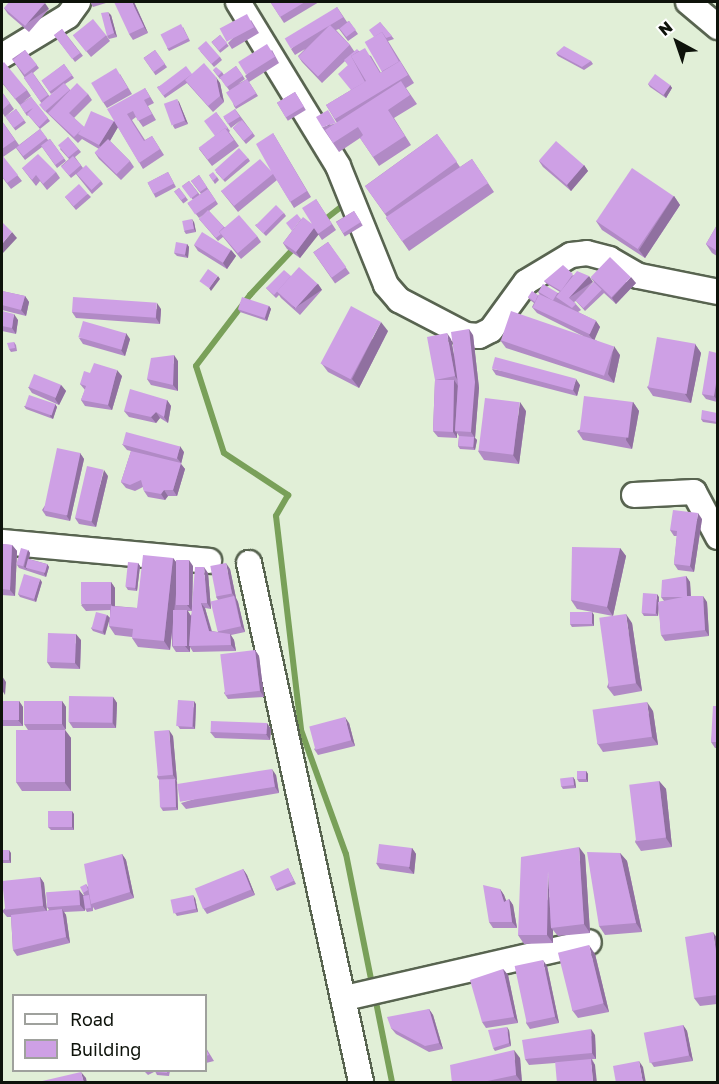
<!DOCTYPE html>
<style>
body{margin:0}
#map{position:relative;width:719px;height:1084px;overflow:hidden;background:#e1efd7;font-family:"Golos Text",sans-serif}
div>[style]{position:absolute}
.stream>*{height:6px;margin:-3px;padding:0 3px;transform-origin:3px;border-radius:3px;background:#79a059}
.roads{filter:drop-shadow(2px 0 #586450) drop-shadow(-2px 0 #586450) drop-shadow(0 2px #586450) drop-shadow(0 -2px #586450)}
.minor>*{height:24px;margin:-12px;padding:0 12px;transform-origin:12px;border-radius:12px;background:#fff}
.wall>*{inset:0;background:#b18ac5;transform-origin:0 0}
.shaded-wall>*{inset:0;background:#9070a0;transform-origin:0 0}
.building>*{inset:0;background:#cea0e5;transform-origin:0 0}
span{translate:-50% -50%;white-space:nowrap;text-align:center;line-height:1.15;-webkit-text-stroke:4.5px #fff;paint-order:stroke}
.frame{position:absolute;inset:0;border:3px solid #0e130b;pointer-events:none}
.legend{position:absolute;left:12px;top:994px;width:195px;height:78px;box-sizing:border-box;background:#fff;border:2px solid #9fa19d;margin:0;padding:8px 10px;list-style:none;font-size:18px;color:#0e130b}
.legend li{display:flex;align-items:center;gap:12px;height:30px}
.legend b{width:30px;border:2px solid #9fa19d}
.north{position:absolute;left:647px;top:12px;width:60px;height:60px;-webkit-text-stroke:4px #fff;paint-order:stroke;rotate:320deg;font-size:16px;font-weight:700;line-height:24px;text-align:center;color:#0e130b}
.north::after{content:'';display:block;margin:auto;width:21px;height:27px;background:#0e130b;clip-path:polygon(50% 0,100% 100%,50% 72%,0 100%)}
</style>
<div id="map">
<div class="stream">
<i style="left:323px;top:221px;width:29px;rotate:-38deg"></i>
<i style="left:296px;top:246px;width:67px;rotate:133.2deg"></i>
<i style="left:250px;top:295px;width:89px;rotate:127.3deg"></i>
<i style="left:196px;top:366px;width:91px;rotate:72.2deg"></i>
<i style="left:224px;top:453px;width:77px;rotate:33.3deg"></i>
<i style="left:288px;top:495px;width:24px;rotate:120deg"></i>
<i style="left:276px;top:516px;width:215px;rotate:83.3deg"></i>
<i style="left:301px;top:730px;width:132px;rotate:70.1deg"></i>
<i style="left:346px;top:854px;width:133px;rotate:78.7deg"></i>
<i style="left:376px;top:1002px;width:82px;rotate:78.7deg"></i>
</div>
<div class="roads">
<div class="minor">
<i style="left:238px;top:2px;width:192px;rotate:58.6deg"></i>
<i style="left:338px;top:166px;width:128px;rotate:68deg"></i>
<i style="left:386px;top:285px;width:20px;rotate:49deg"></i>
<i style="left:399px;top:300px;width:76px;rotate:27.6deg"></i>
<i style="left:466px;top:335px;width:13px;rotate:4deg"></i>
<i style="left:479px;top:336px;width:13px;rotate:-27deg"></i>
<i style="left:491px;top:330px;width:59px;rotate:-53.9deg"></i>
<i style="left:526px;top:282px;width:52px;rotate:-31deg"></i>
<i style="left:571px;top:255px;width:16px;rotate:-7deg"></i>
<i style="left:587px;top:253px;width:23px;rotate:15deg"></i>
<i style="left:609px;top:259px;width:34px;rotate:30deg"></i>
<i style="left:639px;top:276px;width:81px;rotate:11.4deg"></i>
<i style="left:688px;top:2px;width:39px;rotate:40deg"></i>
<i style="left:2px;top:56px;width:77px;rotate:-31.2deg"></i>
<i style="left:68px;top:16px;width:17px;rotate:-54deg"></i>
<i style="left:634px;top:495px;width:60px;rotate:-2.9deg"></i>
<i style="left:694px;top:492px;width:51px;rotate:61.9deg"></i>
<i style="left:2px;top:542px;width:208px;rotate:5.2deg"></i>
<i style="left:249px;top:563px;width:531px;rotate:77.82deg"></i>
<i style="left:345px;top:998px;width:250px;rotate:-12.9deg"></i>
</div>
</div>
<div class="wall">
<i style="clip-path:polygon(90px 2px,105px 2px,106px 3px,93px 7px)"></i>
<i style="clip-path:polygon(134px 2px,148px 33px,133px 40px,129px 34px)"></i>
<i style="clip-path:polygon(274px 2px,319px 2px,284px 23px,271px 3px)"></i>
<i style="clip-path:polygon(337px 7px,347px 22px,349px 21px,358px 34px,348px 41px,339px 29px,336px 30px,350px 45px,354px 51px,359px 51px,371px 56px,381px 73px,382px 72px,374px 37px,380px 22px,394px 39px,388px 41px,414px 83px,406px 88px,417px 104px,394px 118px,411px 145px,379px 166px,360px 138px,339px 152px,322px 127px,337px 123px,326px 105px,351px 90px,348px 65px,345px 61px,322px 83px,302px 62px,298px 56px,305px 49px,295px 55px,291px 49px)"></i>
<i style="clip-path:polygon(4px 8px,49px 9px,29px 32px,8px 14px)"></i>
<i style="clip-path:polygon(111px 15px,117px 37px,109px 39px,107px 36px)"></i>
<i style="clip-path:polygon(251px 20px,259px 33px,232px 49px,228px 43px)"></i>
<i style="clip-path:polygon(183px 27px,190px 41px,169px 51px,167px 48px)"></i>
<i style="left:62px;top:29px;width:34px;height:10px;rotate:52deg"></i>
<i style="clip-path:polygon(73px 35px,106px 35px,110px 41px,91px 57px)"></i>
<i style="left:220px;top:35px;width:14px;height:11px;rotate:51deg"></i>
<i style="clip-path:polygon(25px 50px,39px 68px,33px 73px,50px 97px,57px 90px,51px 94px,42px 81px,64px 64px,74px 78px,65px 84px,70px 90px,88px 94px,92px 100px,74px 118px,84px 127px,114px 121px,145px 88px,154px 103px,148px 106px,156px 120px,143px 127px,136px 117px,132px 120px,145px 140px,152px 136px,164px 155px,143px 169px,118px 127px,110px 141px,130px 161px,134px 167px,121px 180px,99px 159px,95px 153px,99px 149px,82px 139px,78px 143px,43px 109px,41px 106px,42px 104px,24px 78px,25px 78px,12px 59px)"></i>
<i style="left:155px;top:50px;width:21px;height:14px;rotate:55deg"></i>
<i style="clip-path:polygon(272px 50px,279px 63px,249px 82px,258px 96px,236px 109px,234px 106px,229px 90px,221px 79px,220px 79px,213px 70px,222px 72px,224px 75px,236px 66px,245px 79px,238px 84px,247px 79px,245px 76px)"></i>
<i style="clip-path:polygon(200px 51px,220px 57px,222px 60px,214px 67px)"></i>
<i style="clip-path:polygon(556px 53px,591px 61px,593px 64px,584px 70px,558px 56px)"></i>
<i style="clip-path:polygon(2px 64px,27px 90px,31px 96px,23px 102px,31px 97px,50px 121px,40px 129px,48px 140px,50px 139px,66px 161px,57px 168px,42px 147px,25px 160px,16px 148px,3px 157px,22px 181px,11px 189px,2px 177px,2px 121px,19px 145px,40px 129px,28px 115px,27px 116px,20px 105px,2px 83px)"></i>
<i style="clip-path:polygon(120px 74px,132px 94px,107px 108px,103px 102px)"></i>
<i style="clip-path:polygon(192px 74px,220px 83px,224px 102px,213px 112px,187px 83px,165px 98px,157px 87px)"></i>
<i style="clip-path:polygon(648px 84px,670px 85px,672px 88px,666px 98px,650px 87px)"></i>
<i style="clip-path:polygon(2px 92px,14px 109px,5px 117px,2px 112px)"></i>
<i style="left:295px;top:92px;width:21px;height:21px;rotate:59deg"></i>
<i style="clip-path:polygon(179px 102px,188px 124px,175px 129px,173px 126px)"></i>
<i style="left:16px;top:109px;width:17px;height:13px;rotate:54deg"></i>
<i style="clip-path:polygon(235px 109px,255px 136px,246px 144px,233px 128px,241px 120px,231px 128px,224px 118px)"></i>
<i style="clip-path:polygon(216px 112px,230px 131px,229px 132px,239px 146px,212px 166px,199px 149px,215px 136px)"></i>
<i style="clip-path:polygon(273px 133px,311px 197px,294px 208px,277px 180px,238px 212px,221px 191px,271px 171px)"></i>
<i style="clip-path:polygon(437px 134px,460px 167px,472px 159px,494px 192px,409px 251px,386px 218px,387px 217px,365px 186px)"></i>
<i style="clip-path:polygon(68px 137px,81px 152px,75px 157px,83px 168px,101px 181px,103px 184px,92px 194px,76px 174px,71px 178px,61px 166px,69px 159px,60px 149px)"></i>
<i style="clip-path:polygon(248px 158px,250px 161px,225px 182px,216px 172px)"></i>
<i style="clip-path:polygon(539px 161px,584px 165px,588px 171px,571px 191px,543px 167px)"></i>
<i style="clip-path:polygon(22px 168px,56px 172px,60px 178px,47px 190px,40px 181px,36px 186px)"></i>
<i style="left:168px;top:172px;width:17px;height:23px;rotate:62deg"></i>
<i style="clip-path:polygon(199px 175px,218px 204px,209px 211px,224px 227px,257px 236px,261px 242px,241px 259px,223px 237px,218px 241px,199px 219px,203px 215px,199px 218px,188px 204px,193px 200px,182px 186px,189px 181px,200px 195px,201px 194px,191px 181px)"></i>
<i style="clip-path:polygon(209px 175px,217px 177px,219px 180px,215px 184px)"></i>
<i style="left:179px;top:188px;width:15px;height:6px;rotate:53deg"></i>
<i style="clip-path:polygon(88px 194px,91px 197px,76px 210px,65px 197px)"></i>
<i style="clip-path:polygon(674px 196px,680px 205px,645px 258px,602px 230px,596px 221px)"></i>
<i style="clip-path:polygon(316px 199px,336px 230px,322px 240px,318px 234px,300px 258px,287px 249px,283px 243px,301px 219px,312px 224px)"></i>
<i style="left:354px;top:211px;width:17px;height:21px;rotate:59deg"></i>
<i style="clip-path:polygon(284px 213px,286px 216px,266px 236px,255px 225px)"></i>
<i style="clip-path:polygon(194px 222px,196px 232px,186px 234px,184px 231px)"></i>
<i style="clip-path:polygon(717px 225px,717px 256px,712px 253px,706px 244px)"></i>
<i style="left:328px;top:242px;width:38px;height:18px;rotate:55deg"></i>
<i style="clip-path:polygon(187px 244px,189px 247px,188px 258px,177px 256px,174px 253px)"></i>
<i style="clip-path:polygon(194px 245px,231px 250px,236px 256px,227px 269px,198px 251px)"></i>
<i style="clip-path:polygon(574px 275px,593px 282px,584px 292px,594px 282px,591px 278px,636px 283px,616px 304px,604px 293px,585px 311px,576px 301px,574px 302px,581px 310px,578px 312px,596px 321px,600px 327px,594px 339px,620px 355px,614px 383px,506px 348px,500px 340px,583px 336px,537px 313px,532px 307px,534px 303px,530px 300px,528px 297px,540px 295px,538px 292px,558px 293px,560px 292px,547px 284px,544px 281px)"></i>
<i style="clip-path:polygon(291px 276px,318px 284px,322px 290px,300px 315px,281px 298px,279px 295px,276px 298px,266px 288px)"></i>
<i style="clip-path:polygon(2px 291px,25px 296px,29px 302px,26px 316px,2px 310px)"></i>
<i style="clip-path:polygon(269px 306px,271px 309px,267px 321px,240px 312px,238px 309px)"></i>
<i style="clip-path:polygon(161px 309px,160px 324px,76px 318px,72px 312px)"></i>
<i style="clip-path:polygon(2px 311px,18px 320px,16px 334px,2px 331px)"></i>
<i style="clip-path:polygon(388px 331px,359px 388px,328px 372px,322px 364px)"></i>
<i style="clip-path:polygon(473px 335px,479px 388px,475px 438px,477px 440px,475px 450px,460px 449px,458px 446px,459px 436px,457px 433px,457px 438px,438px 437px,433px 431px,435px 380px,451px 339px,454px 356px)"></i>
<i style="clip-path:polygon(79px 338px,130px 339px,125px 356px,83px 344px)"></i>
<i style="clip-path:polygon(14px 342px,16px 345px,17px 351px,11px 352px,9px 349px)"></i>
<i style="clip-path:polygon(695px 344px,701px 353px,691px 403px,653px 396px,647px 387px)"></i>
<i style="clip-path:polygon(717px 353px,717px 402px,706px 399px,702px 394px)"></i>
<i style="clip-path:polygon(178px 361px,178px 391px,151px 385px,147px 379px)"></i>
<i style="clip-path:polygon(492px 369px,580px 385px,577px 396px,496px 375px)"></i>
<i style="clip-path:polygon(90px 373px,122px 376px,112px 410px,85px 406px,81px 400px,85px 390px,80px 384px)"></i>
<i style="clip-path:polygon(61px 385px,66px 391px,59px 405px,32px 393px,28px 387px)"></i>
<i style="clip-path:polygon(167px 400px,171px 406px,168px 423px,160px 418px,156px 423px,129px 417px,124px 411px)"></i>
<i style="clip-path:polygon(633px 402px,639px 411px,632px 449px,583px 440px,577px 431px)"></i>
<i style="clip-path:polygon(55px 404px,57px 407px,53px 419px,26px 409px,24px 406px)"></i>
<i style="clip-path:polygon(526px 411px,519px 464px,484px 460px,478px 451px)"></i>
<i style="clip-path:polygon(717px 413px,717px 424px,703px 422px,701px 419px)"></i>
<i style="clip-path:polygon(122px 444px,184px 452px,181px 464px,185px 469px,177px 496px,168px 496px,165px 500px,148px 497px,144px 491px,143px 487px,135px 491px,126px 488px,121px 482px,131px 451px,127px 450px)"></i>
<i style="clip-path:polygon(80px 453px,84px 459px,70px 521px,46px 516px,42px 510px)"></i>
<i style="clip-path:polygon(108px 476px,96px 527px,79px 524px,75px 518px)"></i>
<i style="clip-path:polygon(702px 519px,694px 572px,678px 570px,674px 564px,677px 536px,674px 536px,670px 530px)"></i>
<i style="clip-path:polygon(2px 544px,12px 545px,17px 551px,15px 596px,2px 595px)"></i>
<i style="clip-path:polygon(620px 548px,626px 556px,613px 616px,577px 609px,571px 600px)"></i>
<i style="clip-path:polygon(28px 550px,30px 553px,29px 559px,47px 564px,49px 567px,46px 577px,19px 568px,17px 565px)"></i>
<i style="clip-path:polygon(173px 558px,176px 562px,193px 566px,192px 611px,188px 611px,191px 616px,208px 573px,211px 609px,205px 608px,212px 631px,218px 632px,218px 600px,216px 597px,230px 569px,236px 598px,238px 602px,245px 632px,231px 635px,234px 640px,236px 651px,193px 652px,190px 647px,190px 652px,176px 652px,172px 646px,172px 632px,170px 650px,138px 647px,132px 638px,132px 637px,115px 635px,109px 626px,109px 618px,105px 635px,93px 631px,91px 628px,107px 615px,110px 618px,110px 610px,86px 611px,81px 605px,111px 582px,115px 588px,115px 606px,137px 608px)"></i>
<i style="clip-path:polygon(138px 563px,140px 566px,137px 591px,128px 590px,126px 587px)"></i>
<i style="clip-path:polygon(686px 576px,690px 582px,691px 596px,707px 602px,709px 636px,665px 641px,661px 635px,659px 607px,658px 616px,644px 616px,642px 613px,659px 597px,659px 602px,664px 601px,661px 597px)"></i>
<i style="clip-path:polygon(42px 582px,36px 602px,20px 597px,18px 594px)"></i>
<i style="clip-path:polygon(592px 612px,594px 615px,594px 626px,572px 627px,570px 624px)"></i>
<i style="clip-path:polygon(632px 623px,642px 691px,614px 696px,607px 687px)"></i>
<i style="clip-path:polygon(81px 640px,80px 669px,51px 668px,47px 662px)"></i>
<i style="clip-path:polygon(255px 650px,259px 656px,264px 697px,228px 699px,224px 693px)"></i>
<i style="clip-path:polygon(113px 697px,117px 703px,116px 728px,73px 728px,69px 722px)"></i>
<i style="clip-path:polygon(2px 701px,19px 701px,23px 707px,23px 726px,2px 726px)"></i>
<i style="clip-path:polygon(62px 701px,66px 707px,65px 730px,71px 738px,71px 791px,22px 791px,16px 782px,28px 730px,24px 724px)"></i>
<i style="clip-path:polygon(196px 704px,195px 729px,180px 729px,178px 726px)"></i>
<i style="clip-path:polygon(717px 706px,717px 748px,715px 748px,711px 742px)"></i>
<i style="clip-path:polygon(653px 711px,658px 745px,603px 752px,597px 743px)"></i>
<i style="clip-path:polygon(349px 723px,355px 746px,318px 755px,314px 749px)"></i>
<i style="clip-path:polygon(271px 729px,270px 740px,215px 738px,210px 732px)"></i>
<i style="clip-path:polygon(173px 736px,177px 781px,178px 810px,163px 811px,161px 808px,159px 780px,157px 777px)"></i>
<i style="clip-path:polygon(586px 771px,588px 774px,588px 782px,579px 782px,577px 779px)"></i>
<i style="clip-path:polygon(276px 775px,279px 793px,186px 809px,181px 803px)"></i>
<i style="clip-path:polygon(573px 777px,575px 780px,576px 788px,563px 789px,561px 786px)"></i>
<i style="clip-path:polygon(659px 781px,666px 789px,672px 847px,641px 851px,635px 842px)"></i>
<i style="clip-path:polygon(74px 814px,74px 830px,51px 830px,48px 827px)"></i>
<i style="clip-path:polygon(412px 848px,416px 854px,414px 874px,380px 869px,376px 863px)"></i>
<i style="clip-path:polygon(2px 850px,11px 853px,11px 863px,2px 863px)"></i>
<i style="clip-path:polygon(620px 853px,627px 861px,642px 932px,605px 935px,599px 926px)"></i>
<i style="clip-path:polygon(122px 854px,126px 860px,134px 898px,95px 910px,93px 907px,93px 911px,87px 912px,84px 907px,85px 911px,64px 912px,66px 915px,70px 943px,17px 956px,13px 950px,11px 917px,7px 917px,2px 911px,40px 877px,44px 883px,47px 911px,49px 910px,47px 907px,79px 890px,83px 896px,84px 895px,83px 893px,86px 884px,88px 887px)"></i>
<i style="clip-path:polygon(585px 855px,590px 933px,558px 936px,553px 930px,553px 943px,524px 944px,518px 935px)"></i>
<i style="clip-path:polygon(288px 868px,296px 884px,277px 891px,275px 888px)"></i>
<i style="clip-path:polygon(243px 869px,247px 875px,255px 895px,207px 914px,203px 908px)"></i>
<i style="clip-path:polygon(500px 889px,504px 895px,506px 901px,509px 899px,513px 905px,517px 928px,493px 928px,489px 922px)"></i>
<i style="clip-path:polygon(195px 898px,198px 912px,177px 916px,175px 913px)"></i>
<i style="clip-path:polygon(717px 938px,717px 1004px,700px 1006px,694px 998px)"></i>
<i style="clip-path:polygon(595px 954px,609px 1012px,578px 1018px,572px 1010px)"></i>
<i style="clip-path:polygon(547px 966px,559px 1023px,530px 1029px,526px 1023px)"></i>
<i style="clip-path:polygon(503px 969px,508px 975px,518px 1023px,486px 1028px,482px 1022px)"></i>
<i style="clip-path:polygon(429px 1009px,433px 1015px,443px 1049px,429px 1052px,396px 1034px,391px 1028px)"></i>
<i style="clip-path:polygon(683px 1025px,687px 1031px,693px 1061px,654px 1067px,650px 1061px)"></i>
<i style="clip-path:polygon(509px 1030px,511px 1046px,495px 1051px,493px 1048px)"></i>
<i style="clip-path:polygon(595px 1035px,596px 1059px,592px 1059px,595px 1065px,555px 1063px,529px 1065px,525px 1059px)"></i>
<i style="clip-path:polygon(206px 1048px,214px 1061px,206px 1063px)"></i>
<i style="clip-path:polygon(520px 1058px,522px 1083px,452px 1083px)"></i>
<i style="clip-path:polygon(144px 1071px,154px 1071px,154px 1072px,148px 1075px)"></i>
<i style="clip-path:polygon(155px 1071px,170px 1071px,169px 1076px,157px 1075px)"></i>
</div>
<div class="shaded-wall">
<i style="clip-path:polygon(132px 2px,134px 2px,148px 33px,144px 27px)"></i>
<i style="left:45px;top:3px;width:7px;height:30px;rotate:56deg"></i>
<i style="clip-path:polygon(108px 12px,111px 15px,117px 37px,114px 33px)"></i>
<i style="clip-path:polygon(216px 77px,220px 83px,224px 102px,220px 96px)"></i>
<i style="clip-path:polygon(670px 85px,672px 88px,666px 98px,664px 95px)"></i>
<i style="clip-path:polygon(177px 99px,179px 102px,188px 124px,185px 121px)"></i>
<i style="clip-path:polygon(114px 121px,118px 127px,104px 151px,99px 145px)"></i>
<i style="clip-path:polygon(584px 165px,588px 171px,571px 191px,567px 185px)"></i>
<i style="clip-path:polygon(674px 196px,680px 205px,645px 258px,639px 250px)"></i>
<i style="clip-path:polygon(192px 219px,194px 222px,196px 232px,194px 229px)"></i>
<i style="clip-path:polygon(314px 228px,319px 234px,300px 258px,296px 252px)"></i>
<i style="clip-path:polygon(12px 232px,17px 238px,3px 253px,2px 251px,2px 244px)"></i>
<i style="clip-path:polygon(187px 244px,189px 247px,188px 258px,185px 255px)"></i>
<i style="clip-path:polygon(231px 250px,236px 256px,227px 269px,223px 263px)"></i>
<i style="clip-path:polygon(218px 276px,220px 279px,211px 291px,209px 288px)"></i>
<i style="left:589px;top:276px;width:7px;height:30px;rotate:56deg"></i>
<i style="clip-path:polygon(631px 277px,636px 283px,616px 304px,612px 298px)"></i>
<i style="left:318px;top:284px;width:7px;height:33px;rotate:56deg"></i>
<i style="clip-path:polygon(25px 296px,29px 302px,26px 316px,21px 310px)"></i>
<i style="clip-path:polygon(157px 303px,161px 309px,160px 324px,156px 318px)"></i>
<i style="clip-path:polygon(269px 306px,271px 309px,267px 321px,265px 318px)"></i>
<i style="clip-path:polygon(14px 314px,18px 320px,16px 334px,12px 328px)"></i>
<i style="clip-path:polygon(596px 321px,600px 327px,594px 341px,589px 335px)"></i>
<i style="clip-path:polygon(381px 322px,388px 331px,359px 388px,352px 379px)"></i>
<i style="clip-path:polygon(469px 329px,473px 335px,479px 388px,475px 438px,471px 432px)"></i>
<i style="clip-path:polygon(126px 333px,130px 339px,125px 356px,121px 350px)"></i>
<i style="clip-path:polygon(447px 333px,451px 339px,459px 382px,455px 376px)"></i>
<i style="clip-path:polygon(695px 344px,701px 353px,691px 403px,685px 394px)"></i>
<i style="clip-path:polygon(614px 346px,620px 355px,614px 383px,608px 374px)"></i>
<i style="clip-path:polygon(174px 355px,178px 361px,178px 391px,173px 385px)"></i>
<i style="clip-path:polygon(117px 370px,122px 376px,112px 410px,108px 405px)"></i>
<i style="clip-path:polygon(717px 377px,717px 400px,714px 396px)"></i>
<i style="clip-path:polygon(576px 379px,580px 385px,577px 396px,573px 390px)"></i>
<i style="clip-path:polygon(454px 380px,458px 386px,455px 431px,457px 433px,457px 438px,453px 432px)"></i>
<i style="clip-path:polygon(61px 385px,66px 391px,59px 405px,55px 399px)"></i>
<i style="clip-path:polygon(167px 400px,171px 406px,168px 423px,164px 417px)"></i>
<i style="clip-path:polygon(520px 402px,526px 411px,519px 464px,513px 455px)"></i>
<i style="clip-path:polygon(633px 402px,639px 411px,632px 449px,626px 440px)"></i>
<i style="clip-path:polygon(55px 404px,57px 407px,53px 419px,50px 416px)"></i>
<i style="clip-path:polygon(156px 412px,160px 418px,156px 423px,151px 417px)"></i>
<i style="clip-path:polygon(474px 437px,477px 440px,475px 450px,473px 447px)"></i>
<i style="clip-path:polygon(180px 446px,184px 452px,181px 464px,185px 469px,177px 496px,173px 490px,181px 463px,177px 458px)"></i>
<i style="clip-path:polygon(80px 453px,84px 459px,70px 521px,66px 515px)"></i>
<i style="clip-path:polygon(104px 470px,108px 476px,96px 527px,91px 521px)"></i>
<i style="clip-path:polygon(164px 490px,168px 496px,165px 500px,161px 494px)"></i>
<i style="clip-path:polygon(698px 513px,702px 519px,694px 572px,690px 566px)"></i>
<i style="clip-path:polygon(12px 545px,17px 551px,15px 596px,10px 590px)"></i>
<i style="clip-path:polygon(620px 548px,626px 556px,613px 616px,607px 607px)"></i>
<i style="clip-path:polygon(28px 550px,30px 553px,27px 569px,24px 567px)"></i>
<i style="clip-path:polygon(173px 558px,179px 566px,170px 650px,164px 641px)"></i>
<i style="clip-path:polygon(189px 560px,193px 566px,192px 611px,187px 605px)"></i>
<i style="clip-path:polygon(138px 563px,140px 566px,137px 591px,135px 588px)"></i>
<i style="clip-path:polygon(226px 563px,230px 569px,236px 598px,238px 602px,245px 632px,241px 626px,235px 597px,232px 593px)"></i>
<i style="clip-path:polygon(47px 564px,49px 567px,46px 577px,44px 574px)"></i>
<i style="clip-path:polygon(204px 567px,208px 573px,211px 609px,207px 603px)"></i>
<i style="clip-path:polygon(686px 576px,690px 582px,691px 602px,687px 596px)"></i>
<i style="clip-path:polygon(40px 579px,42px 582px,36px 602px,34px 599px)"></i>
<i style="clip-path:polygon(111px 582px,115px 588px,115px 610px,111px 604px)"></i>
<i style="clip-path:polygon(657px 594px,659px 597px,658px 616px,656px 613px)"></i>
<i style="clip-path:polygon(703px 596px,707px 602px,709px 636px,705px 630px)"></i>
<i style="clip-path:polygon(201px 603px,205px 608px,213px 637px,209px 631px)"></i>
<i style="clip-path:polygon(187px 610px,191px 616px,190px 652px,185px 646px)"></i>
<i style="clip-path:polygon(592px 612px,594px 615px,594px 626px,592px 623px)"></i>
<i style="clip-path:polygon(626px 614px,632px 623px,642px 691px,636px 683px)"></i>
<i style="clip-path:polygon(107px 615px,110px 618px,105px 635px,103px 632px)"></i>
<i style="clip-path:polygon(2px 627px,3px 629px,2px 655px)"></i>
<i style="clip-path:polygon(76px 634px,81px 640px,80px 669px,75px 663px)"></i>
<i style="clip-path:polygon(230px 634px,234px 640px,236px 651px,231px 645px)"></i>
<i style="clip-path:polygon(255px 650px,259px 656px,264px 697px,260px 691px)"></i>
<i style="clip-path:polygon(2px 676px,6px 682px,5px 695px,2px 690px)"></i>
<i style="clip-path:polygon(113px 697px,117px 703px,116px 728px,112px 722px)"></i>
<i style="clip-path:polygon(19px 701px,23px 707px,23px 726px,18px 720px)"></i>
<i style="clip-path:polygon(62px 701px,66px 707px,66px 730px,62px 724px)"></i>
<i style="clip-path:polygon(194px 701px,196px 704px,195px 729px,193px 726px)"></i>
<i style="clip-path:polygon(647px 702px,653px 711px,658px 745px,652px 737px)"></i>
<i style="clip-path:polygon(345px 717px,349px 723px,355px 746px,351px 740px)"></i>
<i style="clip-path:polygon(267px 723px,271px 729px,270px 740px,266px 734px)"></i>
<i style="clip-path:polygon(65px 730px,71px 738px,71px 791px,65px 783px)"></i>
<i style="clip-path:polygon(169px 730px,173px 736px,177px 781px,173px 775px)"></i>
<i style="clip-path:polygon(272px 769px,276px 775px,279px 793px,275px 787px)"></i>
<i style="clip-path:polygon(586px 771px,588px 774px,588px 782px,586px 779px)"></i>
<i style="clip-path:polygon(573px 777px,575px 780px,576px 788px,574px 785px)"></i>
<i style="clip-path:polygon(175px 779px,177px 782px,178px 810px,176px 807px)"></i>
<i style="clip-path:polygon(659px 781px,666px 789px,672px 847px,666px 838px)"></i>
<i style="clip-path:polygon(72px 811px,74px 814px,74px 830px,72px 827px)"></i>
<i style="clip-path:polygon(579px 847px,585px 855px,590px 933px,584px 924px)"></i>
<i style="clip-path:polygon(412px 848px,416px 854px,414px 874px,409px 868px)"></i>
<i style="clip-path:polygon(9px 850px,11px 853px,11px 863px,9px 860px)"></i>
<i style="clip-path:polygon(620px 853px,627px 861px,642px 932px,636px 923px)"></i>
<i style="clip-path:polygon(122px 854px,126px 860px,134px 898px,130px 892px)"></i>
<i style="clip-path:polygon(243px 869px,247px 875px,255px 895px,251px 889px)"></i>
<i style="clip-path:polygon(548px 871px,551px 928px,553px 930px,553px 943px,547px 935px)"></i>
<i style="clip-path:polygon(40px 877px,44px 883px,47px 912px,43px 906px)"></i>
<i style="clip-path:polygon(500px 889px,504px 895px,509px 908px,504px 902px)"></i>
<i style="clip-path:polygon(79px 890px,84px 896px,85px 911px,80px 905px)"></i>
<i style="clip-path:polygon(193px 895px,195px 898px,198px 912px,196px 909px)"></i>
<i style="clip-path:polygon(509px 899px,513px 905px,517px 928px,512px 922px)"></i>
<i style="clip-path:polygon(62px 909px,66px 915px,70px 943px,66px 937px)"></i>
<i style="clip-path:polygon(713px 932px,717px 938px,717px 957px)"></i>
<i style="clip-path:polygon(589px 945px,595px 954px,609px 1012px,603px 1003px)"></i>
<i style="clip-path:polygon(543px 960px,547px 966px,559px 1023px,555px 1017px)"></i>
<i style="clip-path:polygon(503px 969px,508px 975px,518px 1023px,514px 1017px)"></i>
<i style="clip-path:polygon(429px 1009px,433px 1015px,443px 1049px,439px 1043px)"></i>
<i style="clip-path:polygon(683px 1025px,687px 1031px,693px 1061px,689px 1055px)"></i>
<i style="clip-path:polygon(507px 1027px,509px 1030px,511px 1046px,509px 1043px)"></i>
<i style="clip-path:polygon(591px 1029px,595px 1035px,596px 1059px,592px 1053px)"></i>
<i style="clip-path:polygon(514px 1050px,520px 1058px,522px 1083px,516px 1075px)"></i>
<i style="clip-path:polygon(591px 1059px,595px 1065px,597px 1083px,593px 1083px)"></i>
<i style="clip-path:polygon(639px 1061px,643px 1067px,646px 1083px,643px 1083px)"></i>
<i style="clip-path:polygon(81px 1072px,86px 1078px,87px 1083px,84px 1083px)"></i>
</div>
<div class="building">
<i style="clip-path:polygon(9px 2px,43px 2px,45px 3px,25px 26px,4px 8px)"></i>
<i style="clip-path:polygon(114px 2px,132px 2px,144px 27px,129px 34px)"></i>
<i style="clip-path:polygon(274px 2px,305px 2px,280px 17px,271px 3px)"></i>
<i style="left:337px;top:7px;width:12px;height:61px;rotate:59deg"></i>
<i style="clip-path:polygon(108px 12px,114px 33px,107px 36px,101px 13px)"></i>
<i style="left:247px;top:14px;width:15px;height:31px;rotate:62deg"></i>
<i style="left:93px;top:19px;width:21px;height:26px;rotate:51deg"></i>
<i style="left:349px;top:21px;width:11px;height:12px;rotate:52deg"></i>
<i style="clip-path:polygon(380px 22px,392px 36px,386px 38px,382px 32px,374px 37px,369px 30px)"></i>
<i style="left:181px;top:24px;width:16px;height:23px;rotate:63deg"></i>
<i style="left:330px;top:25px;width:28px;height:45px;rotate:45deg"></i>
<i style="left:62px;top:29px;width:30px;height:10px;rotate:53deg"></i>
<i style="left:382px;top:32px;width:34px;height:20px;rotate:60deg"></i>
<i style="left:220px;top:35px;width:11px;height:11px;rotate:49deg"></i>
<i style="left:206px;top:41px;width:21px;height:11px;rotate:49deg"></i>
<i style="left:267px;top:44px;width:15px;height:34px;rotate:58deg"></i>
<i style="clip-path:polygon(564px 46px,591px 61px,582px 67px,556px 53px)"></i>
<i style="clip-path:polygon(365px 48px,380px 73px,400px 61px,408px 75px,335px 119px,326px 105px,366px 81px,351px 56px)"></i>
<i style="clip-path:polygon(357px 49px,359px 51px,351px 56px,365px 82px,351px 90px,338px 74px,348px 65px,344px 60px)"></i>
<i style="left:25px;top:50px;width:19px;height:16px;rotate:51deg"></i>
<i style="left:155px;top:50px;width:17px;height:14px;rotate:54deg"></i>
<i style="clip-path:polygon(4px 62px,27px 90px,15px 99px,2px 82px,2px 64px)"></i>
<i style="clip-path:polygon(204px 63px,216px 77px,220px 96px,208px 106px,185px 80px)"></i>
<i style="left:64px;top:64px;width:14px;height:28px;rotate:54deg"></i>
<i style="left:186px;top:66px;width:10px;height:36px;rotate:53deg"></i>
<i style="left:236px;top:66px;width:12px;height:20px;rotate:55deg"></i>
<i style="clip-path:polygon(216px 67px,222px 72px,218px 76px,213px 70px)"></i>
<i style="left:116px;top:68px;width:23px;height:29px;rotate:59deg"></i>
<i style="left:32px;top:72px;width:28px;height:10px;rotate:55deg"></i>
<i style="left:655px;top:74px;width:19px;height:12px;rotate:36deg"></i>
<i style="left:247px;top:79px;width:17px;height:25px;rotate:57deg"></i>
<i style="clip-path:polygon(401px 81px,410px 95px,388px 110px,405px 136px,373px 157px,360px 138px,363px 135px,358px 127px,333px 143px,325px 130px)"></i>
<i style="left:64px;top:83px;width:9px;height:33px;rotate:49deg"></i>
<i style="clip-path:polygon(77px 83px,88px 94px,69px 113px,84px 127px,91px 111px,114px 121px,99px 145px,78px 134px,81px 130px,74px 137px,48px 113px)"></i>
<i style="clip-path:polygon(145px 88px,150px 97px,144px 100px,152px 114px,138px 121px,133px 111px,127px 114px,144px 141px,152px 136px,160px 149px,139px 163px,107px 109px)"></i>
<i style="clip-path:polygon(2px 92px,10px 103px,2px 110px)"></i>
<i style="left:295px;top:92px;width:17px;height:21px;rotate:59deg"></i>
<i style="clip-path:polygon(31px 97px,48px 118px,39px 127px,27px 114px,33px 108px,25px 113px,20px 105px)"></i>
<i style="left:177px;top:99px;width:23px;height:14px;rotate:70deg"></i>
<i style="left:16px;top:109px;width:14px;height:13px;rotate:54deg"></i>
<i style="left:235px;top:109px;width:9px;height:14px;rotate:58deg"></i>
<i style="clip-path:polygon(328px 110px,336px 123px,322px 127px,316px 117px)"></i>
<i style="clip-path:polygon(216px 112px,228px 128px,226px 129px,225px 128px,215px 136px,204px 121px)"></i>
<i style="left:242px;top:120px;width:17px;height:12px;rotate:50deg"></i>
<i style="clip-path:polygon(2px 121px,15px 140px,2px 149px)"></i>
<i style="left:225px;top:128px;width:15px;height:33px;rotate:53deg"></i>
<i style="left:40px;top:129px;width:11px;height:30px;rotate:52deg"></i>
<i style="clip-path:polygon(273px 133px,307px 191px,290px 202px,273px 174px,234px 206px,221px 191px,260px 159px,271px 171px,256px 144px)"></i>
<i style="left:437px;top:134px;width:34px;height:89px;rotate:54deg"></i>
<i style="left:68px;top:137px;width:16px;height:13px;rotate:50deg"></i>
<i style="left:50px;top:139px;width:24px;height:11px;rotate:54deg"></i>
<i style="left:108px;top:139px;width:31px;height:19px;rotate:45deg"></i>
<i style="left:556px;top:141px;width:37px;height:26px;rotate:41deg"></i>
<i style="left:239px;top:148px;width:13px;height:33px;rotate:48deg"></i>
<i style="clip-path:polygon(38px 154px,56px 172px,43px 184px,36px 175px,32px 180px,22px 168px)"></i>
<i style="clip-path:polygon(2px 155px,18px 175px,7px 183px,2px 176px)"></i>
<i style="left:73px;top:156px;width:12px;height:16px;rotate:48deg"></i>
<i style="left:472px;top:159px;width:29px;height:104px;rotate:56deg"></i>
<i style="left:86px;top:165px;width:22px;height:13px;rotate:47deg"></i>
<i style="left:632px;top:168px;width:50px;height:64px;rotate:34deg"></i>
<i style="left:168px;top:172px;width:13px;height:23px;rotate:63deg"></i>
<i style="clip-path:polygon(213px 172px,217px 177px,213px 181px,209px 175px)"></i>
<i style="clip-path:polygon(199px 175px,207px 187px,200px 192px,191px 181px)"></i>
<i style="left:189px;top:181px;width:15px;height:9px;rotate:53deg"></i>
<i style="left:79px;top:184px;width:13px;height:19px;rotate:48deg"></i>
<i style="left:179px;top:188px;width:11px;height:6px;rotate:52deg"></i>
<i style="left:208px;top:189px;width:14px;height:25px;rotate:56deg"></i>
<i style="clip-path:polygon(316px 199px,332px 224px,318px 234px,314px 228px,296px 252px,283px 243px,303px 217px,312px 224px,302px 208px)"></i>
<i style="left:276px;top:205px;width:11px;height:29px;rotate:45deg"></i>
<i style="clip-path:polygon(208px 210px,224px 227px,219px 232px,221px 234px,216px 238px,199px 219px)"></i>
<i style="left:354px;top:211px;width:13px;height:21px;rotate:58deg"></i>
<i style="clip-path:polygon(297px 214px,301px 219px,292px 231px,286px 223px)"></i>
<i style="left:239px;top:215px;width:28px;height:26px;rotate:49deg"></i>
<i style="left:192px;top:219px;width:10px;height:10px;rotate:79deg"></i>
<i style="clip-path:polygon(2px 222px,12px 232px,2px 244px)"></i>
<i style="clip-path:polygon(717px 225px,717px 251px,706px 244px)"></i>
<i style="left:202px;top:232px;width:34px;height:15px;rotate:32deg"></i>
<i style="left:176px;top:242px;width:11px;height:11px;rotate:10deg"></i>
<i style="left:328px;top:242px;width:31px;height:18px;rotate:54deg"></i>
<i style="left:610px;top:257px;width:29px;height:28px;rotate:44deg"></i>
<i style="clip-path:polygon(563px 265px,573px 274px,561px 291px,544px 281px)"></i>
<i style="left:299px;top:267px;width:25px;height:33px;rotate:42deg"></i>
<i style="left:208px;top:269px;width:12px;height:15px;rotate:35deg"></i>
<i style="clip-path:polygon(284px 270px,291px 276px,274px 295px,266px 288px)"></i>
<i style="clip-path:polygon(577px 271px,589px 276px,569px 298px,576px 304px,572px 308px,556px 297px)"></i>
<i style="left:594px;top:282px;width:11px;height:26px;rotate:45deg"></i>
<i style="left:543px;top:284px;width:17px;height:9px;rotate:31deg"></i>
<i style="clip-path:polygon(2px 291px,25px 296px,21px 310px,2px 305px)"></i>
<i style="clip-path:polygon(532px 291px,538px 295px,535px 302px,528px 297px)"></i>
<i style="left:539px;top:294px;width:63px;height:15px;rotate:25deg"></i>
<i style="left:73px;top:297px;width:84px;height:15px;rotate:4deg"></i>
<i style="left:242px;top:297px;width:28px;height:13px;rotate:18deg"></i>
<i style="left:351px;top:306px;width:34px;height:65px;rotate:28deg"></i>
<i style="clip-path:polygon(2px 311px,14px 314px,12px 328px,2px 326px)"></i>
<i style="left:511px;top:311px;width:109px;height:31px;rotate:19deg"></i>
<i style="left:83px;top:321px;width:45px;height:17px;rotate:16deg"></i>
<i style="clip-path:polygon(469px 329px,475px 382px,471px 432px,455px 431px,458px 384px,451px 332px)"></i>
<i style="clip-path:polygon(447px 333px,455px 376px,435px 380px,454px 380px,453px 432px,433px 431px,435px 380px,427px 337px)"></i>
<i style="left:657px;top:337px;width:39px;height:51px;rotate:10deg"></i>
<i style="clip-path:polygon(14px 342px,15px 348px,9px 349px,7px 343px)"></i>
<i style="clip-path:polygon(709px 351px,717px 353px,717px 377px,714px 396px,702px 394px)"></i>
<i style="clip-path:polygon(174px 355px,173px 385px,147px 379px,151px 358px)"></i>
<i style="left:495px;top:357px;width:84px;height:12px;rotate:15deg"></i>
<i style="clip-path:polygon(94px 363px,117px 370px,108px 405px,81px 400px,86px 386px,80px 384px,84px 371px,90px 373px)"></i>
<i style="left:34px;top:374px;width:29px;height:14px;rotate:22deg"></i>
<i style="clip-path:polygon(130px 389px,167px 400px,164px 417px,156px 412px,151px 417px,124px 411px)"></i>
<i style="left:29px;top:395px;width:28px;height:12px;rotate:19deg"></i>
<i style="left:584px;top:396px;width:49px;height:36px;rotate:7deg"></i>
<i style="left:485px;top:398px;width:35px;height:53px;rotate:7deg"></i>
<i style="clip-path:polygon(702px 410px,717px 413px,717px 422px,701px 419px)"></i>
<i style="left:126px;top:432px;width:56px;height:13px;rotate:15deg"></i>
<i style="left:459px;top:436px;width:15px;height:10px;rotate:4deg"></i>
<i style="left:57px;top:448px;width:24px;height:64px;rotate:12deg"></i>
<i style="clip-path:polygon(131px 451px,181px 463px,173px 490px,164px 490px,161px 494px,144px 491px,141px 480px,130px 485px,121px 482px)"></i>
<i style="left:87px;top:466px;width:17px;height:53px;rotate:13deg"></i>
<i style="clip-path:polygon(673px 510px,698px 513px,690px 566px,674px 564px,677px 531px,670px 530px)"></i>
<i style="clip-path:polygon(2px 544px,12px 545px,10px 590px,2px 589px)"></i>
<i style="clip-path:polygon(572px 547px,620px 548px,607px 607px,571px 600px)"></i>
<i style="left:21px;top:548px;width:7px;height:17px;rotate:16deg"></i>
<i style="clip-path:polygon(143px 555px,173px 558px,164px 641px,132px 638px,133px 629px,109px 626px,111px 606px,137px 608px)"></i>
<i style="left:28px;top:559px;width:20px;height:9px;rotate:15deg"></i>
<i style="left:176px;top:560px;width:13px;height:45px"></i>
<i style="left:128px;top:562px;width:10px;height:25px;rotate:6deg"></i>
<i style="left:226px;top:563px;width:31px;height:16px;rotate:79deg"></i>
<i style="clip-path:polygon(195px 567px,204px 567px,207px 603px,201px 603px,209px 631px,230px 634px,231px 645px,189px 646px)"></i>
<i style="left:24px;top:574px;width:17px;height:21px;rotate:17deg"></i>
<i style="clip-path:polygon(686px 576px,687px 596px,703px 596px,705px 630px,661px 635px,658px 602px,683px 597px,661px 597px,662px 580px)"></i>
<i style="left:111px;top:582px;width:22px;height:30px;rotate:90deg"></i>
<i style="left:643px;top:593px;width:14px;height:20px;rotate:4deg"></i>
<i style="left:234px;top:596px;width:31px;height:24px;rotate:77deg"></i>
<i style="left:173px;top:610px;width:14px;height:36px"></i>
<i style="left:96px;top:612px;width:11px;height:17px;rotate:15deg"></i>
<i style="left:570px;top:612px;width:22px;height:12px"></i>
<i style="left:626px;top:614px;width:70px;height:27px;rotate:82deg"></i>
<i style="left:48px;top:633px;width:28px;height:29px;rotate:2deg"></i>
<i style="left:255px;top:650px;width:41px;height:35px;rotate:83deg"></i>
<i style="left:69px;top:696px;width:44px;height:26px;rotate:1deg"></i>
<i style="left:178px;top:700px;width:16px;height:26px;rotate:4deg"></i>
<i style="left:2px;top:701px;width:17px;height:19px"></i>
<i style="left:24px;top:701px;width:38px;height:23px"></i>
<i style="left:647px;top:702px;width:35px;height:55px;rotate:82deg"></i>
<i style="clip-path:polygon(713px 706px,717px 706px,717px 742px,711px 742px)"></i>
<i style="left:345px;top:717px;width:24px;height:37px;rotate:75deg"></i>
<i style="left:211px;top:721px;width:56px;height:11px;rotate:2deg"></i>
<i style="left:16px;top:730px;width:49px;height:52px"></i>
<i style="left:169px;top:730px;width:45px;height:15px;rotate:85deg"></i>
<i style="left:272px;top:769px;width:18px;height:96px;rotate:81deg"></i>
<i style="left:577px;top:771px;width:9px;height:8px"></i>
<i style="left:573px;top:777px;width:8px;height:13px;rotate:83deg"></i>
<i style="left:175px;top:779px;width:28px;height:16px;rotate:88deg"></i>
<i style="left:659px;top:781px;width:57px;height:30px;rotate:83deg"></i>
<i style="left:48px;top:811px;width:24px;height:16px"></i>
<i style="left:379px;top:844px;width:33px;height:19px;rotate:7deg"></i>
<i style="clip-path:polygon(579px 847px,584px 924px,551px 928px,548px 871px,547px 935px,518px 935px,521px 857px)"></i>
<i style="left:2px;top:850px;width:7px;height:10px"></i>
<i style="clip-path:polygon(587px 852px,620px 853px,636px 923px,599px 926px)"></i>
<i style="clip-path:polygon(122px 854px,130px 892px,91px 904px,84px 864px)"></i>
<i style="left:288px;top:868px;width:14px;height:20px;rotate:65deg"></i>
<i style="left:243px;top:869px;width:22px;height:52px;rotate:68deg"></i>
<i style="left:40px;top:877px;width:29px;height:38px;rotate:84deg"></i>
<i style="clip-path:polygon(86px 884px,88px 890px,83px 893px,80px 887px)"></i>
<i style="clip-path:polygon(483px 885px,500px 889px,504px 902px,509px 899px,512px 922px,489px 922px)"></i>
<i style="left:79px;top:890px;width:15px;height:33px;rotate:86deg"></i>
<i style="left:89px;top:895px;width:13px;height:6px;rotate:81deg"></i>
<i style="left:193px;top:895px;width:14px;height:23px;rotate:78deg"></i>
<i style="clip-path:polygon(62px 909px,66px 937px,13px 950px,11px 915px)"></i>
<i style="clip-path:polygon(713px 932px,717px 957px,717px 995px,694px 998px,685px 937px)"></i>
<i style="left:589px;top:945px;width:60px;height:32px;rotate:76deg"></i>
<i style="left:543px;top:960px;width:58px;height:29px;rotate:78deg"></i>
<i style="clip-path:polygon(503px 969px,514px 1017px,482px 1022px,470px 980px)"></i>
<i style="clip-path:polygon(429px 1009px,439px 1043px,425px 1046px,391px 1028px,387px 1017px)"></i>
<i style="left:683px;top:1025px;width:31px;height:40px;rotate:79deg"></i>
<i style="clip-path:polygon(507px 1027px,509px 1043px,493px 1048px,488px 1030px)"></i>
<i style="clip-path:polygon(591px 1029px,592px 1053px,525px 1059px,522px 1040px)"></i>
<i style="clip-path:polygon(206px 1049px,209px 1055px,206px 1056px)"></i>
<i style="clip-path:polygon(514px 1050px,516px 1075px,478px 1083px,452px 1083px,450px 1065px)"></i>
<i style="left:591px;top:1059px;width:24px;height:36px;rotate:85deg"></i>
<i style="clip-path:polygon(639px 1061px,643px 1083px,616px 1083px,613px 1066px)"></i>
<i style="clip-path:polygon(155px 1071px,167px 1071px,167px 1073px,155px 1072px)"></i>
<i style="clip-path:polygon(81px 1072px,84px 1083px,38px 1083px,38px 1082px)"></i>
</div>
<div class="frame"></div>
<ul class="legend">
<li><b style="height:8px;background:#fff"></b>Road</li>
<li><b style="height:16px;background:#cea0e5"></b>Building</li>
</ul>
<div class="north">N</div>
</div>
